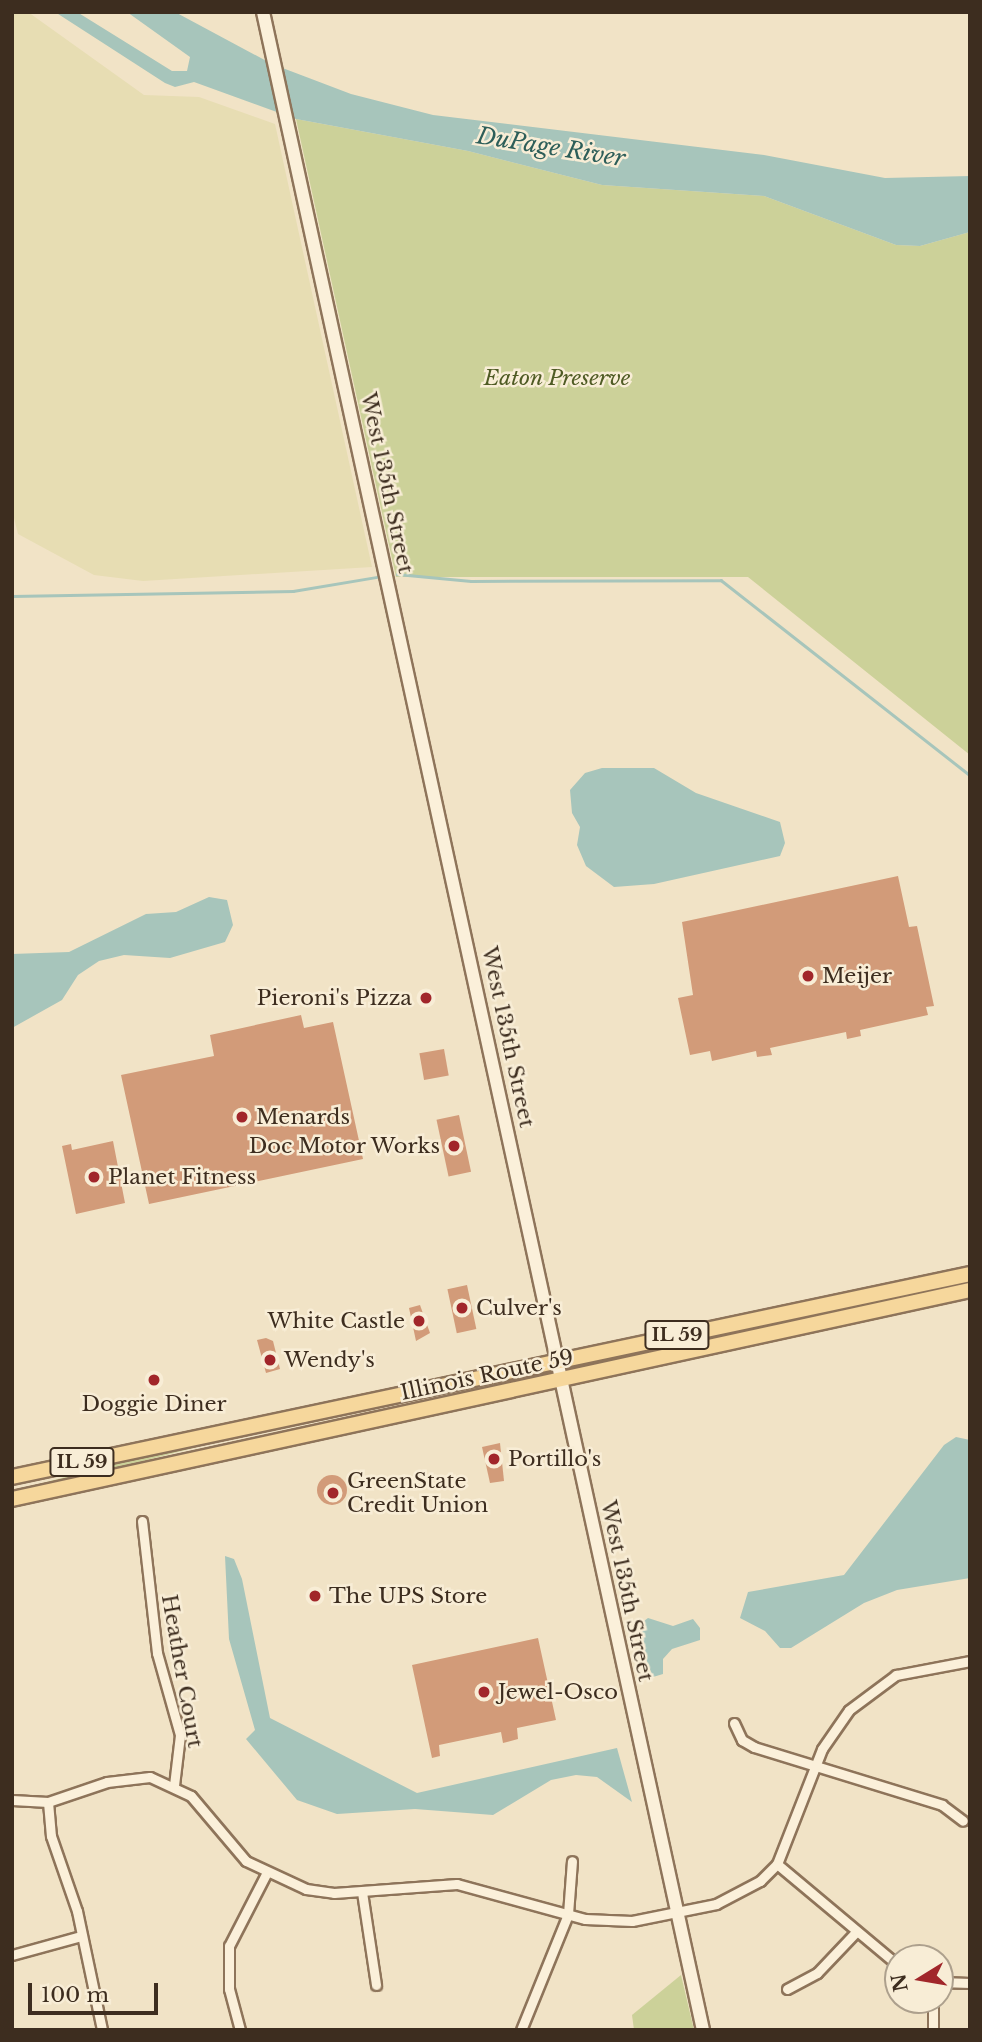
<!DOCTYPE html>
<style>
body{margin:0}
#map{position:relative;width:982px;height:2042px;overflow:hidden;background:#f1e3c6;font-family:"Libre Baskerville",serif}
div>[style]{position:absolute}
.farmland>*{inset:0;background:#e7ddb3}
.green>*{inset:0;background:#ccd199}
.water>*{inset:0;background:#a7c5bb}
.stream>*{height:2.5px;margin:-1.25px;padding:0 1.25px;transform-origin:1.25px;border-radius:1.25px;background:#a7c5bb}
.building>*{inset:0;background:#d29b79;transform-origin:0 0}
.round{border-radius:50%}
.roads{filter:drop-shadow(2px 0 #8e745a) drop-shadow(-2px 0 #8e745a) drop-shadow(0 2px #8e745a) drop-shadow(0 -2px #8e745a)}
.street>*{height:9px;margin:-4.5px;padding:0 4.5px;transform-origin:4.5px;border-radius:4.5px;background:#fbf0da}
.secondary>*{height:12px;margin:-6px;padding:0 6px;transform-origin:6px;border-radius:6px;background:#fbf0da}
.primary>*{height:14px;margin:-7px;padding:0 7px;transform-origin:7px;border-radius:7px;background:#f6d79c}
.dots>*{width:19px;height:19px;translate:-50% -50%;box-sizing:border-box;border:4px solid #f8edd6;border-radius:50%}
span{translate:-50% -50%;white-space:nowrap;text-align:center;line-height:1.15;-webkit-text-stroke:5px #f8edd6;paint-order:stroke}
.shield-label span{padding:2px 5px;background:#f8edd6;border:2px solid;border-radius:5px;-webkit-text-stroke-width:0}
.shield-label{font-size:19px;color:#3d2d1f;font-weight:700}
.park-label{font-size:21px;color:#4f5b24;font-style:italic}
.street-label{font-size:21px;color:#3d2d1f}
.poi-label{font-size:21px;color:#3d2d1f}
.left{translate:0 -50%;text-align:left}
.right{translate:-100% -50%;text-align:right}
.water-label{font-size:23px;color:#2d5e59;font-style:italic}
.frame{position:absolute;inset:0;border:14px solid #3d2d1f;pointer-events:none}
.north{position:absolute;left:884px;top:1944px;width:70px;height:70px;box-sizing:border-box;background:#f8edd6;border:2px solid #ada08d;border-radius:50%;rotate:259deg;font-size:19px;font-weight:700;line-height:28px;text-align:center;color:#3d2d1f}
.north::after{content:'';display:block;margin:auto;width:24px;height:32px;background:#a1262a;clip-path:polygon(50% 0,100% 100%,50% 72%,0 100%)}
.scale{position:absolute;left:28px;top:1983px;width:130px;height:32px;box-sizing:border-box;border:4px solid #3d2d1f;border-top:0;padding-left:9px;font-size:21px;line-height:24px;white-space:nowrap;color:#3d2d1f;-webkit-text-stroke:5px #f8edd6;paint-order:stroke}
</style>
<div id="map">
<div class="farmland">
<i style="clip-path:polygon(12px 12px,28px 12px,144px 95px,199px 97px,275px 124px,372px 567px,143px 581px,94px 575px,18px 534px,12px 510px)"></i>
</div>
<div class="green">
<i style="clip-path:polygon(296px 119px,468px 151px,602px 185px,764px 196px,896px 245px,920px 246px,970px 232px,970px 755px,748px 577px,396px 577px)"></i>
<i style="clip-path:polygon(220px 1441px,70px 1480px,12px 1491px,188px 1445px)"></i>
<i style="clip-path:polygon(681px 1975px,694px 2030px,634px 2030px,632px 2015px)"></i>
</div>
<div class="water">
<i style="clip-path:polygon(55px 12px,77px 12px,172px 71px,187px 71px,190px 57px,127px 12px,175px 12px,272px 64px,351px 94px,433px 115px,764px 155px,885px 178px,970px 176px,970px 232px,920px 246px,896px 245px,764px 196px,602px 185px,468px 151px,296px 119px,194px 82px,175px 87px,165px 83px)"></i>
<i style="clip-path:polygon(602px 768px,654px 768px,696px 793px,780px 822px,785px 843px,780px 856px,654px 884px,614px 887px,586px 866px,577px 845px,580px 827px,572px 813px,570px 790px,585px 773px)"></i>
<i style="clip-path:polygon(209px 897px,227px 900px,233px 925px,225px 942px,170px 958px,124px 955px,99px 961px,78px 975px,62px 1000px,12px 1028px,12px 954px,69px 952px,146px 914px,176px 912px)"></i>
<i style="clip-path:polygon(956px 1437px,970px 1440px,970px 1578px,897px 1590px,864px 1603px,791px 1648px,780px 1648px,765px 1631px,740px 1618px,748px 1592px,844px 1575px,944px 1445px)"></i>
<i style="clip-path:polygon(225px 1556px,234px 1559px,242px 1579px,270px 1718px,417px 1793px,617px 1748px,632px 1802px,597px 1777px,576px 1775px,551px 1780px,493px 1815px,415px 1809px,337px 1814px,297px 1800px,246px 1739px,255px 1730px,229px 1639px)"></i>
<i style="clip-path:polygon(648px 1618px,673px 1626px,693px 1619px,700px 1628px,700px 1640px,672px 1649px,663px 1659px,663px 1674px,653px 1677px,638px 1638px,640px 1624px)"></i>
</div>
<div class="stream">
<i style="left:397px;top:574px;width:74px;rotate:5.4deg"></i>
<i style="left:471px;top:581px;width:250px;rotate:-0.2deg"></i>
<i style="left:721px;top:580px;width:316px;rotate:38.1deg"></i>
<i style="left:12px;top:596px;width:281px;rotate:-1deg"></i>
<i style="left:293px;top:591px;width:85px;rotate:-9.5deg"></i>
</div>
<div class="building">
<i style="clip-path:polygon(898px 876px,909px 927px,917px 926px,934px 1006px,926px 1007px,928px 1015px,860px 1030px,861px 1036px,847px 1039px,846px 1032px,770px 1048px,772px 1055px,757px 1057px,756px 1051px,712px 1061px,710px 1051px,690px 1055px,678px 998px,693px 995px,682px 922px)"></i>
<i style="clip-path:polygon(301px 1015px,304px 1028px,333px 1022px,363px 1159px,149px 1204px,121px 1075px,214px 1056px,210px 1035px)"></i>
<i style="left:444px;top:1049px;width:27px;height:25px;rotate:80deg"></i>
<i style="left:459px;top:1115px;width:58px;height:23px;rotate:78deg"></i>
<i style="clip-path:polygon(113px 1141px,125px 1203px,76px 1214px,62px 1146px,71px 1144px,72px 1150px)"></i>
<i style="left:467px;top:1285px;width:45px;height:20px;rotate:78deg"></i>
<i style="clip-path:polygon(420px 1305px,430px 1333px,416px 1341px,409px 1308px)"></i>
<i style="clip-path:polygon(266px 1338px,273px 1341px,280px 1369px,266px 1373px,257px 1340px)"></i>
<i style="clip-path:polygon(500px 1443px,504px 1481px,490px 1483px,482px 1447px)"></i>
<i class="round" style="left:317px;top:1475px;width:30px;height:30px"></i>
<i style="clip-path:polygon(538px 1638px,556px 1720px,517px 1728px,518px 1739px,503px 1743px,501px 1732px,439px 1745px,440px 1756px,432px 1758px,412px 1665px)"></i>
</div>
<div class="roads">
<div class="street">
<i style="left:142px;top:1521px;width:133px;rotate:83.5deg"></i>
<i style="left:157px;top:1653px;width:85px;rotate:74.3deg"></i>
<i style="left:180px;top:1735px;width:50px;rotate:96.8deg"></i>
<i style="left:734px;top:1723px;width:19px;rotate:65deg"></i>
<i style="left:742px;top:1740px;width:14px;rotate:30deg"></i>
<i style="left:754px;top:1747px;width:197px;rotate:17.1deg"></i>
<i style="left:942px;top:1805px;width:26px;rotate:37deg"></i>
<i style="left:12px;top:1800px;width:36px;rotate:3deg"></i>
<i style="left:48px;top:1802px;width:62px;rotate:-18.7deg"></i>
<i style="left:107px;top:1782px;width:43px;rotate:-6.6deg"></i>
<i style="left:150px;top:1777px;width:45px;rotate:24.9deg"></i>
<i style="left:191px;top:1796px;width:85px;rotate:49.8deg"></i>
<i style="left:246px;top:1861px;width:66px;rotate:25deg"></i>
<i style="left:306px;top:1889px;width:28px;rotate:8deg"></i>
<i style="left:334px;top:1893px;width:123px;rotate:-4.2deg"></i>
<i style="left:457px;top:1884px;width:133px;rotate:15.3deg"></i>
<i style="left:585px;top:1919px;width:47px;rotate:2.4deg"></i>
<i style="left:632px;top:1921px;width:86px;rotate:-11.4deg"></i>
<i style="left:716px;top:1904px;width:50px;rotate:-27.6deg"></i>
<i style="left:760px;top:1881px;width:24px;rotate:-45deg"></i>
<i style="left:777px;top:1864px;width:123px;rotate:-68.6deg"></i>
<i style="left:822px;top:1749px;width:47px;rotate:-55.3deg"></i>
<i style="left:849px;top:1710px;width:59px;rotate:-36.7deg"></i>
<i style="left:896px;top:1675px;width:75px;rotate:-10.7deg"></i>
<i style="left:48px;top:1802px;width:34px;rotate:85deg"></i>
<i style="left:51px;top:1836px;width:79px;rotate:70.9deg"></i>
<i style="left:77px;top:1911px;width:122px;rotate:78.1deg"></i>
<i style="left:777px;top:1864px;width:158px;rotate:39.9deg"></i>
<i style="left:362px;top:1892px;width:94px;rotate:81.4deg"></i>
<i style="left:12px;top:1955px;width:72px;rotate:-15.4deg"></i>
<i style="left:940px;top:1982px;width:30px;rotate:2deg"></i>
<i style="left:787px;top:1989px;width:34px;rotate:-28deg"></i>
<i style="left:817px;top:1973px;width:57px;rotate:-46.4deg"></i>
<i style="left:240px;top:2030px;width:42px;rotate:-105deg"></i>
<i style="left:229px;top:1989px;width:43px;rotate:-90deg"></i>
<i style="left:229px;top:1946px;width:81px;rotate:-62.8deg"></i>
<i style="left:521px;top:2030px;width:125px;rotate:-67.9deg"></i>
<i style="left:568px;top:1914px;width:53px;rotate:-85.7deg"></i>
<i style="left:933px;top:2030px;width:30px;rotate:-90deg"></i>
</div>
<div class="secondary">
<i style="left:263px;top:12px;width:2065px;rotate:77.7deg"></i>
</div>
<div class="primary">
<i style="left:12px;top:1477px;width:979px;rotate:-11.96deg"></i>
<i style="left:12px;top:1499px;width:981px;rotate:-12.31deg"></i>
</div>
</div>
<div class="dots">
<i style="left:808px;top:976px;background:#a1262a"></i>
<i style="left:426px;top:998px;background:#a1262a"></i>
<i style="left:242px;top:1117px;background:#a1262a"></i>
<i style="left:454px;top:1146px;background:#a1262a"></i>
<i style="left:94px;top:1177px;background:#a1262a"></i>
<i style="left:462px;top:1308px;background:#a1262a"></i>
<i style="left:419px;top:1321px;background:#a1262a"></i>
<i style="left:270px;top:1360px;background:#a1262a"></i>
<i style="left:154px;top:1380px;background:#a1262a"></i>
<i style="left:494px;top:1459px;background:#a1262a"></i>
<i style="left:333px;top:1493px;background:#a1262a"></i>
<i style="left:315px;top:1596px;background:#a1262a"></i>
<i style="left:484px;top:1692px;background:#a1262a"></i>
</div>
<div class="shield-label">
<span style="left:677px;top:1335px">IL 59</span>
<span style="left:82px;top:1462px">IL 59</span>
</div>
<div class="park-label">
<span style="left:557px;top:378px">Eaton Preserve</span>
</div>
<div class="street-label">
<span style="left:387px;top:483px;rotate:78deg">West 135th Street</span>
<span style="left:508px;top:1037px;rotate:78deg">West 135th Street</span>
<span style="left:487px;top:1375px;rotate:-12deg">Illinois Route 59</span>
<span style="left:627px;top:1591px;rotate:78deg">West 135th Street</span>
<span style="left:182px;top:1671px;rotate:80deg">Heather Court</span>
</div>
<div class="poi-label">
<span class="left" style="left:822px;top:976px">Meijer</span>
<span class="right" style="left:412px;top:998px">Pieroni's Pizza</span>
<span class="left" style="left:256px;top:1117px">Menards</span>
<span class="right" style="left:440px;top:1146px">Doc Motor Works</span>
<span class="left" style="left:108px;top:1177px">Planet Fitness</span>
<span class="left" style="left:476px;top:1308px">Culver's</span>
<span class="right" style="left:405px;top:1321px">White Castle</span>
<span class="left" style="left:284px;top:1360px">Wendy's</span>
<span style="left:154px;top:1404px">Doggie Diner</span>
<span class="left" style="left:508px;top:1459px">Portillo's</span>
<span class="left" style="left:347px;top:1493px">GreenState<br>Credit Union</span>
<span class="left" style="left:329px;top:1596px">The UPS Store</span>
<span class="left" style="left:498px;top:1692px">Jewel-Osco</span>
</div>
<div class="water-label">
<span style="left:551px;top:147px;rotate:9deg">DuPage River</span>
</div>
<div class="frame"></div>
<div class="north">N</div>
<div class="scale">100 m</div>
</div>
